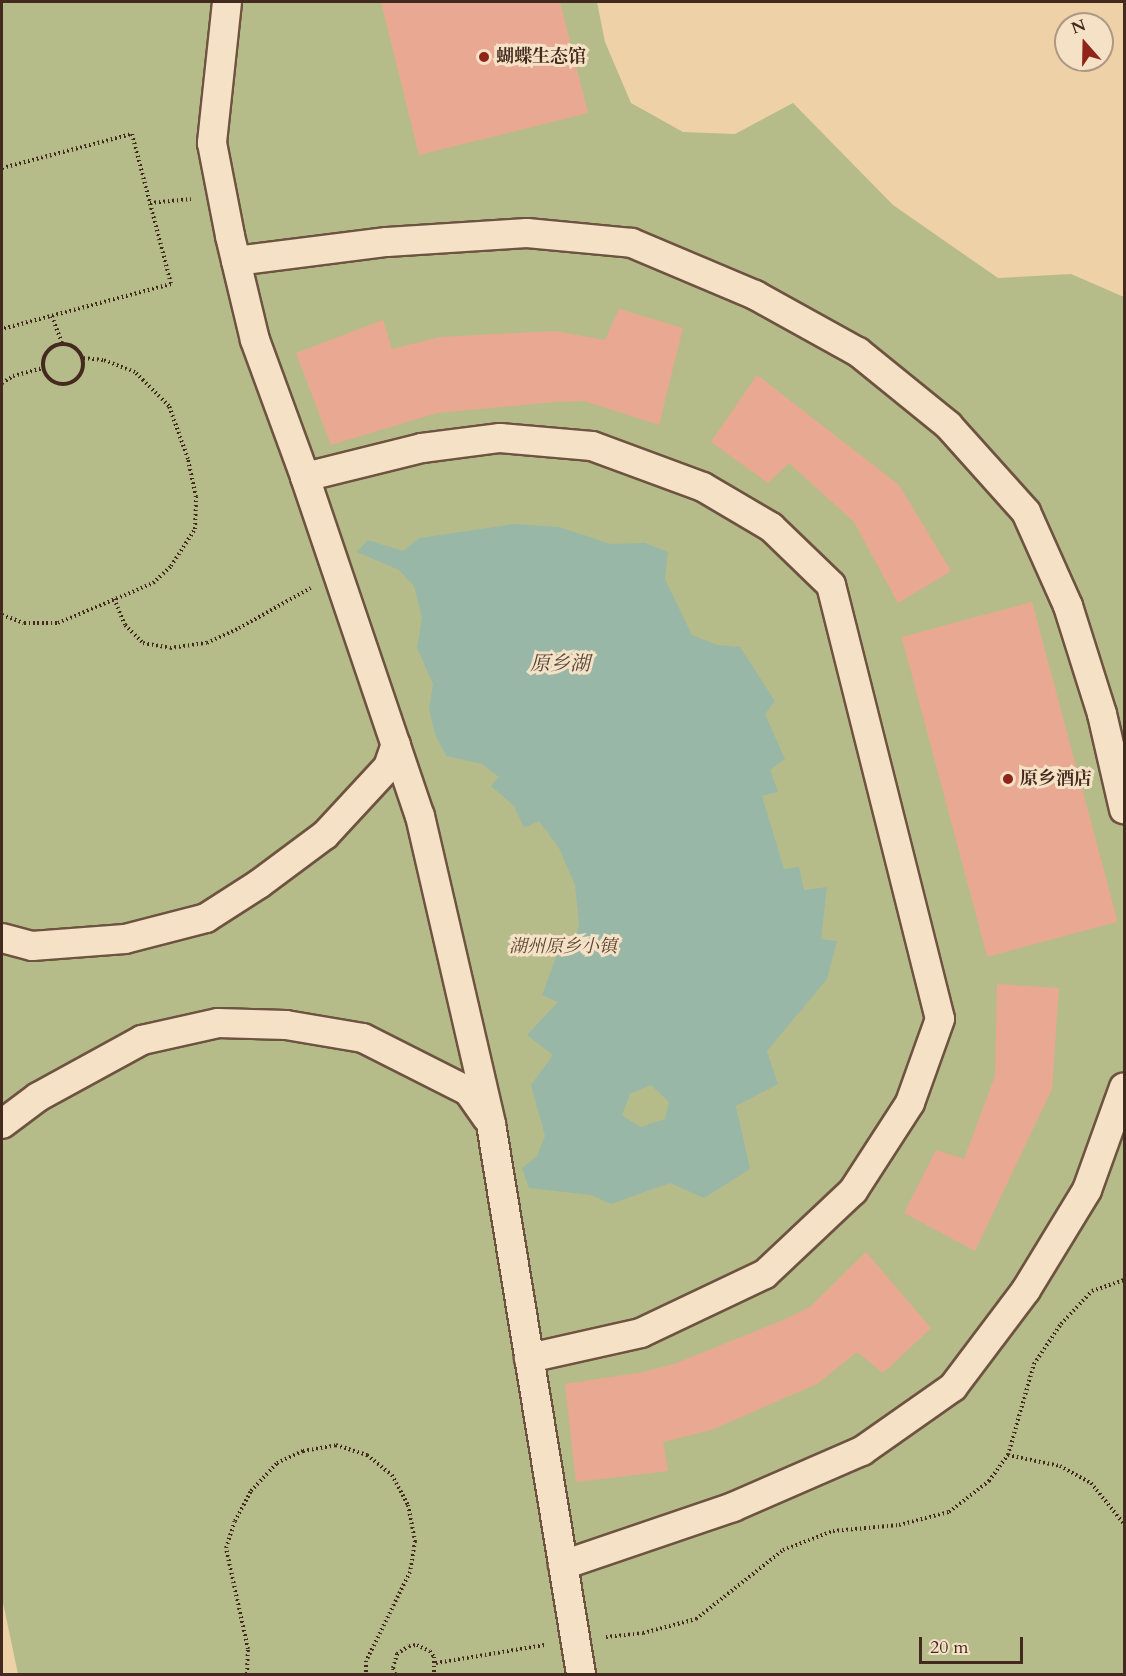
<!DOCTYPE html>
<meta charset="utf-8">
<style>
body{margin:0}
#map{position:relative;width:1126px;height:1676px;overflow:hidden;background:#eed1a7;font-family:Cardo,"Noto Serif SC",serif}
div>[style]{position:absolute}
.green>*{inset:0;background:#b6bc89}
.water>*{inset:0;background:#99b7a6}
.building>*{inset:0;background:#e9a892;transform-origin:0 0}
.path>*{height:4px;margin-top:-2px;transform-origin:0;background:repeating-linear-gradient(90deg,#44291e 0 1.5px,transparent 0 4.5px)}
.path>.ring{margin:-2px;padding:0;box-sizing:content-box;background:none;border:4px solid #44291e;border-radius:50%}
.roads{filter:drop-shadow(2px 0 #6e5340) drop-shadow(-2px 0 #6e5340) drop-shadow(0 2px #6e5340) drop-shadow(0 -2px #6e5340)}
.street>*{height:28px;margin:-14px;padding:0 14px;transform-origin:14px;border-radius:14px;background:#f4e1c6}
.dots>*{width:16px;height:16px;translate:-50% -50%;box-sizing:border-box;border:3px solid #f4e1c6;border-radius:50%}
span{translate:-50% -50%;white-space:nowrap;text-align:center;line-height:1.15;-webkit-text-stroke:6px #f4e1c6;paint-order:stroke}
.poi-label{font-size:18px;color:#44291e;font-weight:700}
.left{translate:0 -50%;text-align:left}
.park-label{font-size:18px;color:#5b4633;font-style:italic}
.water-label{font-size:20px;color:#554539;font-style:italic}
.frame{position:absolute;inset:0;border:3px solid #44291e;pointer-events:none}
.north{position:absolute;left:1054px;top:12px;width:60px;height:60px;box-sizing:border-box;background:#f4e1c6;border:2px solid #ae9783;border-radius:50%;rotate:340deg;font-size:16px;font-weight:700;line-height:24px;text-align:center;color:#44291e}
.north::after{content:'';display:block;margin:auto;width:21px;height:27px;background:#8f2418;clip-path:polygon(50% 0,100% 100%,50% 72%,0 100%)}
.scale{position:absolute;left:919px;top:1637px;width:104px;height:27px;box-sizing:border-box;border:3px solid #44291e;border-top:0;padding-left:8px;font-size:18px;line-height:21px;white-space:nowrap;color:#44291e;-webkit-text-stroke:4px #f4e1c6;paint-order:stroke}
</style>
<div id="map">
<div class="green">
<i style="clip-path:polygon(2px 2px,597px 2px,605px 42px,631px 103px,683px 132px,735px 134px,793px 103px,893px 205px,998px 278px,1071px 274px,1124px 297px,1124px 1674px,18px 1674px,2px 1598px)"></i>
</div>
<div class="water">
<i style="clip-path:polygon(evenodd,515px 524px,559px 527px,611px 544px,645px 543px,668px 552px,665px 579px,692px 635px,717px 645px,740px 647px,775px 701px,765px 714px,785px 759px,770px 770px,778px 792px,762px 796px,784px 869px,799px 867px,804px 890px,827px 887px,821px 939px,837px 941px,827px 979px,767px 1051px,778px 1084px,736px 1106px,750px 1169px,704px 1198px,670px 1183px,611px 1204px,591px 1195px,529px 1188px,522px 1168px,537px 1156px,545px 1136px,531px 1085px,553px 1055px,527px 1035px,558px 1002px,542px 995px,561px 944px,574px 947px,579px 924px,575px 885px,559px 848px,539px 821px,524px 828px,514px 806px,491px 786px,499px 777px,482px 764px,446px 756px,435px 734px,429px 709px,433px 684px,417px 648px,422px 618px,414px 586px,399px 570px,357px 552px,368px 540px,403px 551px,419px 538px,515px 524px,651px 1085px,669px 1102px,665px 1119px,640px 1127px,622px 1115px,630px 1094px,651px 1085px)"></i>
</div>
<div class="building">
<i style="clip-path:polygon(381px 2px,560px 2px,588px 113px,419px 155px)"></i>
<i style="clip-path:polygon(619px 309px,683px 328px,659px 425px,584px 401px,555px 402px,437px 413px,331px 445px,296px 353px,383px 320px,392px 349px,440px 337px,555px 331px,605px 340px)"></i>
<i style="clip-path:polygon(757px 375px,899px 485px,951px 571px,898px 603px,854px 522px,789px 463px,768px 483px,711px 442px)"></i>
<i style="left:1032px;top:602px;width:331px;height:135px;rotate:75deg"></i>
<i style="clip-path:polygon(997px 984px,1059px 988px,1052px 1089px,975px 1251px,904px 1213px,936px 1150px,964px 1159px,995px 1076px)"></i>
<i style="clip-path:polygon(866px 1252px,931px 1328px,883px 1373px,857px 1352px,817px 1384px,711px 1430px,663px 1442px,668px 1471px,576px 1482px,565px 1384px,638px 1373px,674px 1364px,783px 1320px,810px 1307px)"></i>
</div>
<div class="path">
<i style="left:2px;top:168px;width:134px;rotate:-14.7deg"></i>
<i style="left:132px;top:134px;width:155px;rotate:75.4deg"></i>
<i style="left:171px;top:284px;width:175px;rotate:165.1deg"></i>
<i style="left:150px;top:203px;width:41px;rotate:-5.6deg"></i>
<i style="left:52px;top:316px;width:29px;rotate:70deg"></i>
<i class="ring" style="left:43px;top:344px;width:36px;height:36px"></i>
<i style="left:2px;top:383px;width:13px;rotate:-32deg"></i>
<i style="left:13px;top:376px;width:31px;rotate:-15deg"></i>
<i style="left:114px;top:599px;width:28px;rotate:67deg"></i>
<i style="left:125px;top:625px;width:25px;rotate:45deg"></i>
<i style="left:143px;top:643px;width:27px;rotate:10deg"></i>
<i style="left:170px;top:648px;width:37px;rotate:-8deg"></i>
<i style="left:207px;top:643px;width:35px;rotate:-25deg"></i>
<i style="left:239px;top:628px;width:82px;rotate:-29.1deg"></i>
<i style="left:2px;top:615px;width:23px;rotate:20deg"></i>
<i style="left:24px;top:623px;width:34px"></i>
<i style="left:58px;top:623px;width:103px;rotate:-22.8deg"></i>
<i style="left:153px;top:583px;width:25px;rotate:-43deg"></i>
<i style="left:171px;top:566px;width:44px;rotate:-57deg"></i>
<i style="left:195px;top:529px;width:32px;rotate:-88deg"></i>
<i style="left:196px;top:497px;width:39px;rotate:-102deg"></i>
<i style="left:188px;top:459px;width:56px;rotate:-109.7deg"></i>
<i style="left:169px;top:406px;width:48px;rotate:-135deg"></i>
<i style="left:135px;top:372px;width:34px;rotate:-159deg"></i>
<i style="left:103px;top:360px;width:20px;rotate:-174deg"></i>
<i style="left:1008px;top:1455px;width:53px;rotate:11.9deg"></i>
<i style="left:1060px;top:1466px;width:35px;rotate:29deg"></i>
<i style="left:1091px;top:1483px;width:53px;rotate:51.2deg"></i>
<i style="left:606px;top:1637px;width:37px;rotate:-6deg"></i>
<i style="left:643px;top:1633px;width:55px;rotate:-14.8deg"></i>
<i style="left:696px;top:1619px;width:111px;rotate:-38.4deg"></i>
<i style="left:783px;top:1550px;width:53px;rotate:-20.8deg"></i>
<i style="left:833px;top:1531px;width:66px;rotate:-5.2deg"></i>
<i style="left:899px;top:1525px;width:52px;rotate:-14.6deg"></i>
<i style="left:949px;top:1512px;width:51px;rotate:-37.8deg"></i>
<i style="left:989px;top:1481px;width:32px;rotate:-54deg"></i>
<i style="left:1008px;top:1455px;width:95px;rotate:-74.1deg"></i>
<i style="left:1034px;top:1364px;width:48px;rotate:-56deg"></i>
<i style="left:1061px;top:1324px;width:45px;rotate:-46.8deg"></i>
<i style="left:1092px;top:1291px;width:34px;rotate:-19deg"></i>
<i style="left:436px;top:1663px;width:110px;rotate:-9.4deg"></i>
<i style="left:247px;top:1674px;width:25px;rotate:-88deg"></i>
<i style="left:248px;top:1649px;width:103px;rotate:-102.3deg"></i>
<i style="left:226px;top:1548px;width:28px;rotate:-72deg"></i>
<i style="left:235px;top:1521px;width:34px;rotate:-62deg"></i>
<i style="left:251px;top:1491px;width:38px;rotate:-47deg"></i>
<i style="left:277px;top:1463px;width:29px;rotate:-25deg"></i>
<i style="left:303px;top:1451px;width:34px;rotate:-10deg"></i>
<i style="left:336px;top:1445px;width:33px;rotate:18deg"></i>
<i style="left:367px;top:1455px;width:32px;rotate:39deg"></i>
<i style="left:392px;top:1475px;width:34px;rotate:62deg"></i>
<i style="left:408px;top:1505px;width:37px;rotate:79deg"></i>
<i style="left:415px;top:1541px;width:31px;rotate:99deg"></i>
<i style="left:410px;top:1572px;width:99px;rotate:116.3deg"></i>
<i style="left:366px;top:1661px;width:13px;rotate:90deg"></i>
<i style="left:395px;top:1674px;width:6px;rotate:-108deg"></i>
<i style="left:393px;top:1668px;width:15px;rotate:-74deg"></i>
<i style="left:397px;top:1654px;width:14px;rotate:-34deg"></i>
<i style="left:409px;top:1646px;width:8px;rotate:-7deg"></i>
<i style="left:417px;top:1645px;width:14px;rotate:25deg"></i>
<i style="left:430px;top:1651px;width:7px;rotate:56deg"></i>
<i style="left:434px;top:1657px;width:17px;rotate:90deg"></i>
</div>
<div class="roads">
<div class="street">
<i style="left:227px;top:2px;width:142px;rotate:96.1deg"></i>
<i style="left:212px;top:143px;width:95px;rotate:79deg"></i>
<i style="left:230px;top:236px;width:107px;rotate:76.5deg"></i>
<i style="left:255px;top:340px;width:146px;rotate:69.9deg"></i>
<i style="left:305px;top:477px;width:358px;rotate:71.3deg"></i>
<i style="left:420px;top:816px;width:316px;rotate:77deg"></i>
<i style="left:491px;top:1124px;width:557px;rotate:80.71deg"></i>
<i style="left:236px;top:261px;width:152px;rotate:-7.2deg"></i>
<i style="left:387px;top:242px;width:140px;rotate:-3.7deg"></i>
<i style="left:527px;top:233px;width:105px;rotate:5.4deg"></i>
<i style="left:632px;top:243px;width:134px;rotate:22.9deg"></i>
<i style="left:755px;top:295px;width:118px;rotate:29deg"></i>
<i style="left:858px;top:352px;width:116px;rotate:39deg"></i>
<i style="left:948px;top:425px;width:117px;rotate:48.1deg"></i>
<i style="left:1026px;top:512px;width:103px;rotate:65.9deg"></i>
<i style="left:1068px;top:606px;width:113px;rotate:72.5deg"></i>
<i style="left:1102px;top:714px;width:98px;rotate:77deg"></i>
<i style="left:305px;top:477px;width:121px;rotate:-13.9deg"></i>
<i style="left:422px;top:448px;width:79px;rotate:-7.3deg"></i>
<i style="left:500px;top:438px;width:92px;rotate:5deg"></i>
<i style="left:592px;top:446px;width:118px;rotate:20.3deg"></i>
<i style="left:703px;top:487px;width:79px;rotate:30.5deg"></i>
<i style="left:771px;top:527px;width:83px;rotate:44deg"></i>
<i style="left:831px;top:585px;width:447px;rotate:75.9deg"></i>
<i style="left:940px;top:1019px;width:89px;rotate:109.7deg"></i>
<i style="left:910px;top:1103px;width:105px;rotate:122.9deg"></i>
<i style="left:853px;top:1191px;width:121px;rotate:136.7deg"></i>
<i style="left:765px;top:1274px;width:137px;rotate:154.6deg"></i>
<i style="left:641px;top:1333px;width:115px;rotate:167.4deg"></i>
<i style="left:2px;top:938px;width:31px;rotate:15deg"></i>
<i style="left:32px;top:946px;width:93px;rotate:-4.3deg"></i>
<i style="left:125px;top:939px;width:84px;rotate:-14.5deg"></i>
<i style="left:206px;top:918px;width:63px;rotate:-32.7deg"></i>
<i style="left:259px;top:884px;width:82px;rotate:-36.6deg"></i>
<i style="left:325px;top:835px;width:93px;rotate:-47.2deg"></i>
<i style="left:388px;top:767px;width:24px;rotate:-71deg"></i>
<i style="left:2px;top:1124px;width:45px;rotate:-36.9deg"></i>
<i style="left:38px;top:1097px;width:119px;rotate:-28.7deg"></i>
<i style="left:142px;top:1040px;width:78px;rotate:-12.6deg"></i>
<i style="left:218px;top:1023px;width:68px;rotate:1.7deg"></i>
<i style="left:286px;top:1025px;width:78px;rotate:9.6deg"></i>
<i style="left:363px;top:1038px;width:118px;rotate:26.8deg"></i>
<i style="left:468px;top:1091px;width:33px;rotate:55deg"></i>
<i style="left:563px;top:1565px;width:180px;rotate:-18.8deg"></i>
<i style="left:733px;top:1507px;width:141px;rotate:-23.5deg"></i>
<i style="left:862px;top:1451px;width:111px;rotate:-35.1deg"></i>
<i style="left:953px;top:1387px;width:121px;rotate:-53deg"></i>
<i style="left:1026px;top:1290px;width:117px;rotate:-58.6deg"></i>
<i style="left:1087px;top:1190px;width:109px;rotate:-70.2deg"></i>
</div>
</div>
<div class="dots">
<i style="left:484px;top:57px;background:#8f2418"></i>
<i style="left:1008px;top:779px;background:#8f2418"></i>
</div>
<div class="poi-label">
<span class="left" style="left:496px;top:57px">蝴蝶生态馆</span>
<span class="left" style="left:1020px;top:779px">原乡酒店</span>
</div>
<div class="park-label">
<span style="left:563px;top:947px">湖州原乡小镇</span>
</div>
<div class="water-label">
<span style="left:560px;top:663px">原乡湖</span>
</div>
<div class="frame"></div>
<div class="north">N</div>
<div class="scale">20 m</div>
</div>
